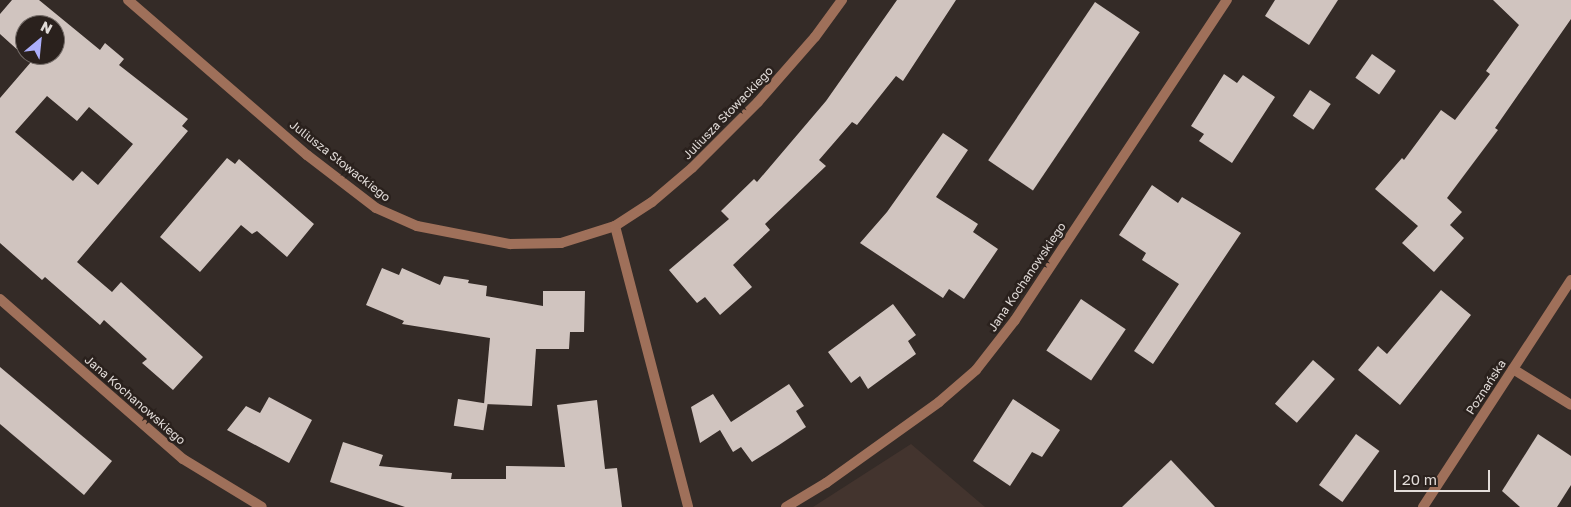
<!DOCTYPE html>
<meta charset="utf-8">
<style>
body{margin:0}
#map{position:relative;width:1571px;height:507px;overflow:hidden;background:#342b27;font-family:"Golos Text",sans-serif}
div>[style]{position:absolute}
.built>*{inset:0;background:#43342e}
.building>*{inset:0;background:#d0c4bf;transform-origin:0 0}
.service>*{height:10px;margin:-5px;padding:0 5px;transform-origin:5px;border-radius:5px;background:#9f705a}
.minor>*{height:10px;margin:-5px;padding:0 5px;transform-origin:5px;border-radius:5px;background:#9f705a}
.tertiary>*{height:10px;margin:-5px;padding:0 5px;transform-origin:5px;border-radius:5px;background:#9f705a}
span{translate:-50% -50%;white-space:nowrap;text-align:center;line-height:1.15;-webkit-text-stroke:5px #2a211d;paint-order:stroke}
.street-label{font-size:12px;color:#e2dcd9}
.north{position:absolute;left:15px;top:15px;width:50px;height:50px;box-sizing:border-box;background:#2a211d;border:1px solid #746c68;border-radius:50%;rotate:28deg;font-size:14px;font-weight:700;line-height:20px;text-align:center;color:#e2dcd9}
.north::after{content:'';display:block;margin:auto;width:18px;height:22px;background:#acaffb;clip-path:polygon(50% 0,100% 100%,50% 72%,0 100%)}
.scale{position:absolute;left:1394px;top:470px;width:96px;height:22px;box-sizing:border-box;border:2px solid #e2dcd9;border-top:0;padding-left:6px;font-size:15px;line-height:18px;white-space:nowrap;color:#e2dcd9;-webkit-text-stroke:4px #2a211d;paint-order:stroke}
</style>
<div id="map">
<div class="built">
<i style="clip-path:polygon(911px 444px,985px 507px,813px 507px)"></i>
</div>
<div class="building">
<i style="clip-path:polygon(evenodd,12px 0,39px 0,100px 50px,105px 43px,124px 59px,119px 65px,188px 119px,182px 126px,188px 131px,77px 262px,112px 292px,121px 282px,203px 357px,173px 390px,142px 363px,147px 359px,104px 320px,100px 325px,45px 277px,42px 280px,0 243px,0 98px,31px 62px,0 34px,0 14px,12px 0,25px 25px,55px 25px,55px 55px,25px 55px,25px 25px,12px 0,47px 96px,77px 121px,89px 107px,133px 144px,98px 185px,82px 171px,73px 181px,15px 132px,47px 96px)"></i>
<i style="clip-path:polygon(897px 0,956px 0,903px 81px,896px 76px,857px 125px,852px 122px,819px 160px,826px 166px,765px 224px,770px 230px,733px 265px,752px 287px,720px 315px,705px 297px,697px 303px,669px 270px,729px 219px,721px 211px,754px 179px,757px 182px,826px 101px)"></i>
<i style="clip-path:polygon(1275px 0,1338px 0,1309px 45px,1265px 16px)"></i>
<i style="clip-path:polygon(1493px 0,1571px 0,1571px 19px,1495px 128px,1498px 130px,1447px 198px,1462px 212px,1450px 225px,1464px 238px,1434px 272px,1402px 243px,1418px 226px,1375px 189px,1402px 158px,1404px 160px,1441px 110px,1455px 120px,1490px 74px,1486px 71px,1519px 25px)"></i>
<i style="left:1095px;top:2px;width:54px;height:191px;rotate:34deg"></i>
<i style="left:1372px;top:54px;width:29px;height:29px;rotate:35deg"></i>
<i style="clip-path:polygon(1224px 74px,1237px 83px,1243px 75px,1275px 97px,1232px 163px,1199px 141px,1204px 134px,1191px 126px)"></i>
<i style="left:1310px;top:90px;width:25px;height:31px;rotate:34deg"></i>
<i style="clip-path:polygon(943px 133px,968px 150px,936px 197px,978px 224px,973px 232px,998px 249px,964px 299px,949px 289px,943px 298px,860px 243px,887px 212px)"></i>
<i style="clip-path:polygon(227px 158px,235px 164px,239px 159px,314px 224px,287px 257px,257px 231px,252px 234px,241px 225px,200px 272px,160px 237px)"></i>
<i style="clip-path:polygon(1152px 185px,1178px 203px,1182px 197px,1241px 233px,1153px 364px,1134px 351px,1179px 284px,1142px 260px,1146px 253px,1119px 235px)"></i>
<i style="clip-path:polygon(382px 268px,399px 275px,402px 268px,440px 285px,444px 276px,469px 280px,468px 283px,487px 286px,486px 296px,543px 306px,543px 291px,585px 291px,584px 332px,570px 332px,569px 349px,536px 349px,532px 406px,484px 404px,490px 338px,402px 324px,404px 321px,366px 305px)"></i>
<i style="clip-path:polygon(1441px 290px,1471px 315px,1400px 405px,1358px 370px,1378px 346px,1387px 354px)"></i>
<i style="left:1081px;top:299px;width:54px;height:62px;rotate:34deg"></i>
<i style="clip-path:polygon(893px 304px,916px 335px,908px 341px,916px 354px,868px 389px,860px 376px,851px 383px,828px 352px)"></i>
<i style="left:1313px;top:360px;width:29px;height:58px;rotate:41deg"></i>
<i style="clip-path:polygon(0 367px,112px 461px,84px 495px,0 424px)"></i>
<i style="clip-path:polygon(789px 384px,804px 406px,796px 411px,806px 427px,779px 445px,752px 462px,741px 447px,733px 452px,720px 430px,700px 443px,691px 407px,713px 394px,731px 422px)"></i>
<i style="clip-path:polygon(269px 397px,312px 420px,289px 463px,227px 430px,246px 406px,260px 413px)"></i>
<i style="left:458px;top:399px;width:30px;height:27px;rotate:9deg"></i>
<i style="clip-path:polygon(1013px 399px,1060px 430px,1042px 457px,1032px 452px,1010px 486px,973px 461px)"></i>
<i style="clip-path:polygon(597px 400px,605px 469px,617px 468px,622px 507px,405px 507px,330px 482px,343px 442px,383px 455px,379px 466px,452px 473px,451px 479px,506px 479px,506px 466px,565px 467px,557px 405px)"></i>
<i style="left:1356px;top:434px;width:29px;height:63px;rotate:36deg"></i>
<i style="clip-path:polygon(1538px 434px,1571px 456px,1571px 485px,1557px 507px,1520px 507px,1502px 491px)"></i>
<i style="clip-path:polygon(1171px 460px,1215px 507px,1122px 507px)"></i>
</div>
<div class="service">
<i style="left:1513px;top:369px;width:68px;rotate:31.8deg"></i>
</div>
<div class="minor">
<i style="left:128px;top:0;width:237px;rotate:40.9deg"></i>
<i style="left:307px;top:155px;width:87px;rotate:37.5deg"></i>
<i style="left:376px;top:208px;width:45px;rotate:23.7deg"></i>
<i style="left:417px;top:226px;width:95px;rotate:11deg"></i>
<i style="left:510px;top:244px;width:51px;rotate:-1.1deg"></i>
<i style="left:561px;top:243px;width:57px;rotate:-17.5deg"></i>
<i style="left:615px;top:226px;width:44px;rotate:-33deg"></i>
<i style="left:652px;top:202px;width:52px;rotate:-40.4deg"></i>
<i style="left:692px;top:168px;width:93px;rotate:-45deg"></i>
<i style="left:758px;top:102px;width:86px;rotate:-48.8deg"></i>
<i style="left:815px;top:37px;width:46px;rotate:-53.9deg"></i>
<i style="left:615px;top:226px;width:290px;rotate:75.4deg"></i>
<i style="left:0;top:299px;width:243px;rotate:41.2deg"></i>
<i style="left:183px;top:459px;width:92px;rotate:31.3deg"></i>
<i style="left:786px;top:507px;width:47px;rotate:-31deg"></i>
<i style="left:826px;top:483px;width:139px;rotate:-35.6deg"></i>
<i style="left:939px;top:402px;width:49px;rotate:-40.9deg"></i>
<i style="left:976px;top:370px;width:63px;rotate:-52deg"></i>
<i style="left:1015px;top:320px;width:384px;rotate:-56.5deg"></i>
</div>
<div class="tertiary">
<i style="left:1423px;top:507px;width:271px;rotate:-56.9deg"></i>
</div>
<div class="street-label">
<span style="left:728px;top:113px;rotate:-46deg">Juliusza Słowackiego</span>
<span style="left:340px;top:161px;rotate:38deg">Juliusza Słowackiego</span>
<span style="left:1027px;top:277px;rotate:-56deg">Jana Kochanowskiego</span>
<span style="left:1486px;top:387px;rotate:-57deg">Poznańska</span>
<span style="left:135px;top:400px;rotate:41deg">Jana Kochanowskiego</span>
</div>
<div class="north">N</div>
<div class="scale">20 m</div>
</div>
